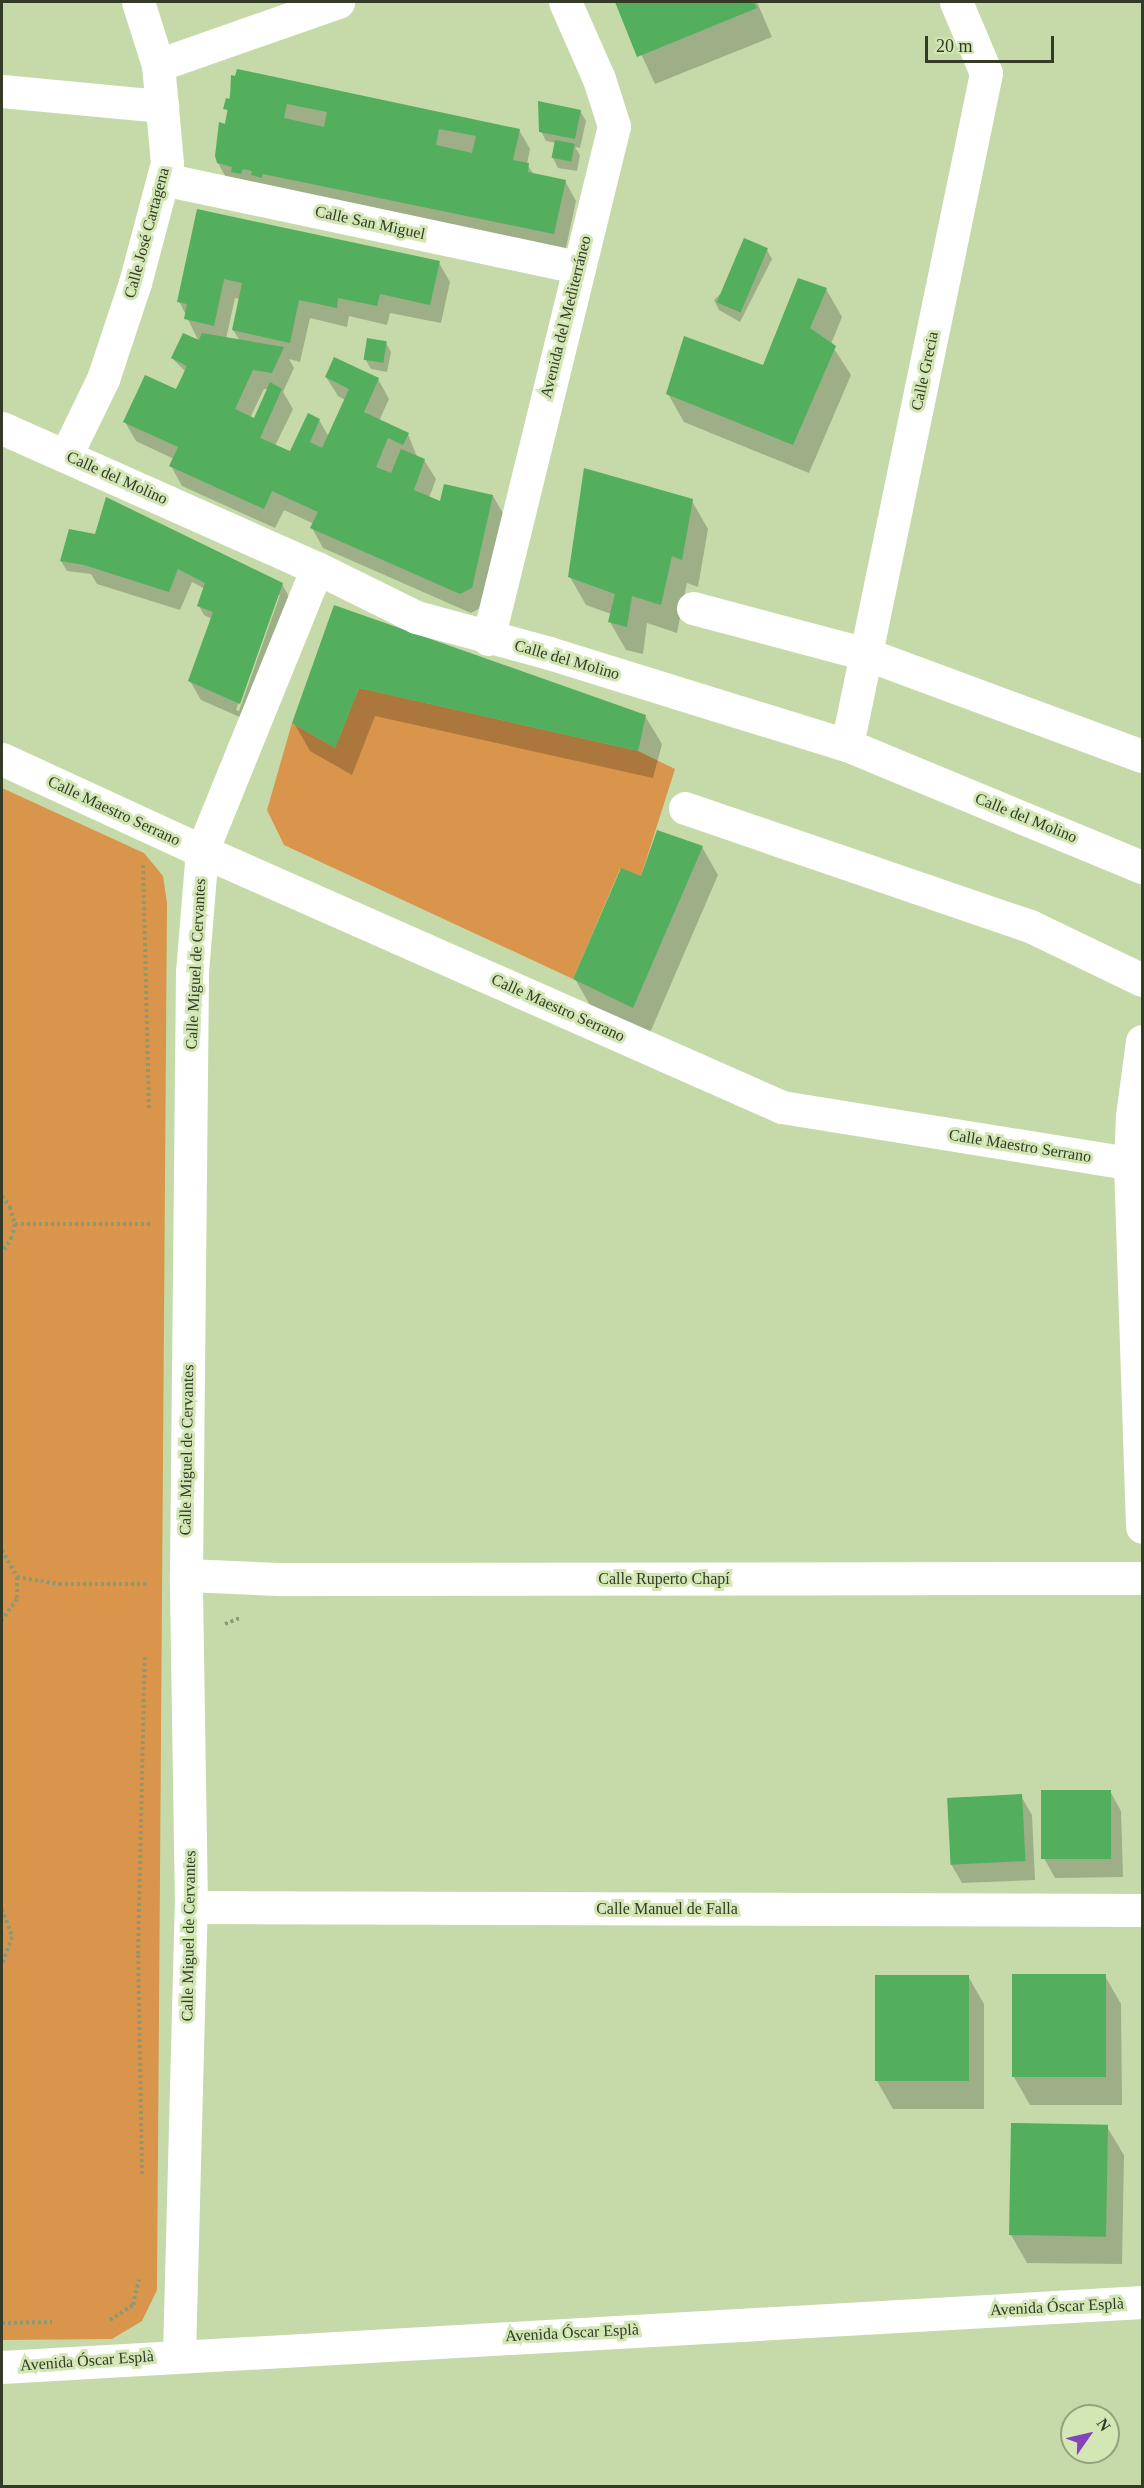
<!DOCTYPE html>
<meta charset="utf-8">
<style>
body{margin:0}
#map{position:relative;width:1144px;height:2488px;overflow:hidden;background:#c6daa9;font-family:Georgia,serif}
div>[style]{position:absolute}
.green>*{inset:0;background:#d8954b}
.shadow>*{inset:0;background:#0003}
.building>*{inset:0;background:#53ae5e;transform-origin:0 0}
.path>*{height:4px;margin-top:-2px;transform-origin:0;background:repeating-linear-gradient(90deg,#8b9a75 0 3px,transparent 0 6px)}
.minor>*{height:33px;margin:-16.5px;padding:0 16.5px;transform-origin:16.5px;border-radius:16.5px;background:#fff}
.tertiary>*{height:33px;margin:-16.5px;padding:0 16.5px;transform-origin:16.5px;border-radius:16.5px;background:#fff}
span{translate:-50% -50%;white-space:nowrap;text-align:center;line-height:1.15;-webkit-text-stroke:6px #d3e7b5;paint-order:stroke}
.street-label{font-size:16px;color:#333b27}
.frame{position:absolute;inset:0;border:3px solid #333b27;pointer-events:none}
.north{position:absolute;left:1060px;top:2404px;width:60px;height:60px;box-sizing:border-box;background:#d3e7b5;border:2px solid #93a27c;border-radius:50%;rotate:56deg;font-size:16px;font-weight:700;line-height:24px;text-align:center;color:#333b27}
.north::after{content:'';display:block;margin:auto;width:21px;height:27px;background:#8545ba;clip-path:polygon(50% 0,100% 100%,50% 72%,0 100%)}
.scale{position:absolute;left:925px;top:36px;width:129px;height:27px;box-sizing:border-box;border:3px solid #333b27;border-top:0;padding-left:8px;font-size:18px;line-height:21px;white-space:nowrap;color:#333b27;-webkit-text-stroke:4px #d3e7b5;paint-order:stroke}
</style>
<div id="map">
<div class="green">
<i style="clip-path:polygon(359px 688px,638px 751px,675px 769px,641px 876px,620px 869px,573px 979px,284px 845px,267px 810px,292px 723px,335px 748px)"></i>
<i style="clip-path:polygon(2px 788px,144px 853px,163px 876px,167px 903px,157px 2290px,142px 2321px,112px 2339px,2px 2340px)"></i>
</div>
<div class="shadow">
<i style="clip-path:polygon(617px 2px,757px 2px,772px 37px,655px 84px)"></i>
<i style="clip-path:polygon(233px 77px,519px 130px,530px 149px,527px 164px,534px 175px,565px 181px,576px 201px,565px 252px,229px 183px,218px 163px)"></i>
<i style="clip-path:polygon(580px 111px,586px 121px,580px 148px,575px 147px,580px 155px,577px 171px,558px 168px,553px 158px,556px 143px,546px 141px,541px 131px)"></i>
<i style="clip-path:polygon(evenodd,198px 211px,439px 263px,450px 282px,441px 323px,390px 313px,387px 325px,349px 316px,347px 327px,310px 318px,300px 362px,289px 359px,294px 368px,283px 392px,293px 409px,275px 446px,291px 453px,319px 420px,329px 437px,345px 400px,338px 396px,326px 377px,378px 379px,389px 399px,379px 421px,408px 434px,417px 457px,424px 460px,436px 479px,429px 498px,441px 503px,493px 496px,504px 515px,482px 607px,471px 613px,323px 548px,312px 528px,314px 524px,284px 510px,275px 528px,182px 486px,171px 466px,174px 459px,136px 441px,125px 422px,177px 391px,186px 372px,172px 358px,199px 342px,179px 301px,198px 211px,235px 298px,240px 299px,233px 330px,240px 341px,226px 339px,235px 298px,198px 211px,264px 389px,268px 389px,254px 420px,250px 418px,264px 389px)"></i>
<i style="clip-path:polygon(767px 250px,772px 259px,740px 322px,719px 310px,714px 300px)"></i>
<i style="clip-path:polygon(826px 289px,842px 317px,831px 344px,851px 375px,809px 473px,684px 422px,668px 394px,764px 367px)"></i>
<i style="clip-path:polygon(386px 343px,391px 352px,387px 372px,371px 369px,365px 359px)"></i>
<i style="clip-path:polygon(692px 501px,708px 529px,698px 587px,687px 583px,677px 633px,647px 623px,643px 654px,626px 650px,610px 622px,611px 614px,586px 605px,570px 577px)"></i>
<i style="clip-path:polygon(evenodd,70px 531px,282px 584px,293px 604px,251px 722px,201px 700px,190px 681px,212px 619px,204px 615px,199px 606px,205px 589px,192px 582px,180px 610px,97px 584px,91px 574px,67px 571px,61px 561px,70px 531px,277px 595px,280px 595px,239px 711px,236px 710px,277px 595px)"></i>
<i style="clip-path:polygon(335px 607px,645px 716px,662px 744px,653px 778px,375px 716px,352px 775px,310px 751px,294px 723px)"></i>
<i style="clip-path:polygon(702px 847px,718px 875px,649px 1035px,591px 1007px,575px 979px,642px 878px)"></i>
<i style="clip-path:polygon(1110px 1791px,1121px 1811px,1123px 1877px,1055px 1878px,1044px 1858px)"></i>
<i style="clip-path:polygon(1021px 1796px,1032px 1815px,1035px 1880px,962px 1883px,951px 1864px,949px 1798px)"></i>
<i style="clip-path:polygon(968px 1976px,984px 2004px,984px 2109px,893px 2109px,877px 2081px)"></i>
<i style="clip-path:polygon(1105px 1976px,1121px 2004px,1122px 2105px,1030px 2105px,1014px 2077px)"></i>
<i style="clip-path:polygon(1107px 2127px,1124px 2155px,1122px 2264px,1027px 2263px,1011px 2235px)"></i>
</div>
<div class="building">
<i style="clip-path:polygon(615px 2px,754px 2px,757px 8px,637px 57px)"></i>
<i style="clip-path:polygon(evenodd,237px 69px,520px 129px,513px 160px,529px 163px,528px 172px,566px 180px,554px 234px,263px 174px,262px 178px,251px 175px,252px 171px,243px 169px,241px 174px,231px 172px,232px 167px,217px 163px,215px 156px,219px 122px,225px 124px,228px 110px,223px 109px,226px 98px,230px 99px,231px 75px,235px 76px,237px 69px,287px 104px,327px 112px,324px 127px,284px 118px,287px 104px,237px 69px,439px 129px,476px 136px,472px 153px,436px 145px,439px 129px)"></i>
<i style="clip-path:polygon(538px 101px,581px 110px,575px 139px,539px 132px)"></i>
<i style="left:555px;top:140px;width:20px;height:18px;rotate:11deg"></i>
<i style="clip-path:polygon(197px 209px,440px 261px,430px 305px,380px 294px,377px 306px,338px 298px,337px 308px,299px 300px,290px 343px,232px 330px,242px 283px,224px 279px,214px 326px,184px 319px,187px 304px,177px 302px)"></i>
<i style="left:744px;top:238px;width:26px;height:70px;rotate:23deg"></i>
<i style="clip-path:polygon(798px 278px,827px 288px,810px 328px,836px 346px,793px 445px,666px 394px,684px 336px,763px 365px)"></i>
<i style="clip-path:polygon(183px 333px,199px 340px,202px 333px,284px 347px,272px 373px,253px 370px,235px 409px,254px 418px,270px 382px,282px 389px,260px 438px,290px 451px,308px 413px,320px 419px,310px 442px,322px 448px,349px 389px,325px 377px,334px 357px,379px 378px,364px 412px,409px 433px,403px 445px,388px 438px,376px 467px,391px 473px,401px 449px,425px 459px,414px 490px,440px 501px,444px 484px,493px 495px,472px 588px,460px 594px,310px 528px,318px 512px,272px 491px,264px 509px,169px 466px,178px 447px,123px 422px,145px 375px,176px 389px,187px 366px,171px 358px)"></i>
<i style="left:367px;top:338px;width:20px;height:22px;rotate:9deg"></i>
<i style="clip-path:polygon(584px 468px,693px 499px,682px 560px,672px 556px,661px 605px,632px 596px,627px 627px,608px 622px,615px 594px,568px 577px)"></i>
<i style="clip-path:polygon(106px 497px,283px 583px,240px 704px,188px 681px,213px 612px,197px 606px,205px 583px,178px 569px,169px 592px,84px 565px,60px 561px,69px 529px,95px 534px)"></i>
<i style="clip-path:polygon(334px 605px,646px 715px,638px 751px,359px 688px,335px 748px,292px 723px)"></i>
<i style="clip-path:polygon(657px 830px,703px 846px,633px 1008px,573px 979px,621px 868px,641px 876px)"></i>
<i style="left:1041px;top:1790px;width:70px;height:69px"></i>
<i style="left:1022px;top:1794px;width:67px;height:75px;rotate:87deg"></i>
<i style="left:1012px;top:1974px;width:94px;height:103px"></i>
<i style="left:875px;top:1975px;width:94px;height:106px"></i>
<i style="left:1011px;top:2123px;width:97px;height:112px;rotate:1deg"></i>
</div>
<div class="path">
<i style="left:143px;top:865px;width:245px;rotate:88.6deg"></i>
<i style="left:2px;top:1196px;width:14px;rotate:54deg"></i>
<i style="left:10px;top:1207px;width:18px;rotate:74deg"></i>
<i style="left:15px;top:1224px;width:13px;rotate:103deg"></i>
<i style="left:12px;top:1237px;width:19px;rotate:122deg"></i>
<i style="left:15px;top:1224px;width:136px"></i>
<i style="left:2px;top:1550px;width:31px;rotate:61deg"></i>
<i style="left:17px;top:1577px;width:22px;rotate:90deg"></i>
<i style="left:17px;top:1599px;width:26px;rotate:126deg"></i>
<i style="left:17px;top:1577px;width:43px;rotate:9.5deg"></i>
<i style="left:59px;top:1584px;width:88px"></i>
<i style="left:225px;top:1624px;width:16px;rotate:-22deg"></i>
<i style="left:2px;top:1909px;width:30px;rotate:70deg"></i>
<i style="left:12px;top:1937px;width:30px;rotate:110deg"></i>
<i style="left:142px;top:2174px;width:220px;rotate:-91deg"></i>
<i style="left:138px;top:1954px;width:300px;rotate:-88.7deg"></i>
<i style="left:110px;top:2320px;width:27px;rotate:-33deg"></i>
<i style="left:133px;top:2305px;width:26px;rotate:-77deg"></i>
<i style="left:2px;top:2323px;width:50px;rotate:-1.1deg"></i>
</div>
<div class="minor">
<i style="left:158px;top:65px;width:191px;rotate:-19.3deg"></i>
<i style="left:2px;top:91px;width:161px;rotate:5.4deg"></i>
<i style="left:163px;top:179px;width:423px;rotate:12deg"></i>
<i style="left:66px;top:455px;width:85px;rotate:-64deg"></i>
<i style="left:103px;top:379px;width:101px;rotate:-71.6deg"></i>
<i style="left:135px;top:283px;width:124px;rotate:-75.1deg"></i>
<i style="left:167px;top:163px;width:98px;rotate:-95.2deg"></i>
<i style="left:158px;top:65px;width:66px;rotate:-107.6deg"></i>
<i style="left:693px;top:608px;width:179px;rotate:14.9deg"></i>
<i style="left:866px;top:654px;width:294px;rotate:20.3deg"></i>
<i style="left:488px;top:639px;width:528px;rotate:-76.2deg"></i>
<i style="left:614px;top:126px;width:49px;rotate:-107.7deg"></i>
<i style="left:599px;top:79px;width:84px;rotate:-113.8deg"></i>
<i style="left:847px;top:745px;width:686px;rotate:-78.31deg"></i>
<i style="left:986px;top:73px;width:77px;rotate:-112.9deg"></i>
<i style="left:2px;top:759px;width:220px;rotate:24.7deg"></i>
<i style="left:202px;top:851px;width:634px;rotate:23.82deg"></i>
<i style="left:782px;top:1107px;width:365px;rotate:9.2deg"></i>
<i style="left:685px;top:808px;width:365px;rotate:18.9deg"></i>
<i style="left:1030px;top:926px;width:124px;rotate:25.7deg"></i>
<i style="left:1142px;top:1041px;width:76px;rotate:97.6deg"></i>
<i style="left:1132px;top:1116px;width:48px;rotate:92.4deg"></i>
<i style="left:1130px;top:1164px;width:363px;rotate:88.1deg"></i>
<i style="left:186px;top:1575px;width:93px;rotate:2.5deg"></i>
<i style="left:279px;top:1579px;width:863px;rotate:-0.07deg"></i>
<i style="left:191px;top:1907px;width:951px;rotate:0.18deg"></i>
<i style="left:179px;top:2355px;width:448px;rotate:-88.5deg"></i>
<i style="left:191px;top:1907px;width:332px;rotate:-90.9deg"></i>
<i style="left:186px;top:1575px;width:603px;rotate:-89.43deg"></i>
<i style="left:192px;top:972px;width:121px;rotate:-85.3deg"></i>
<i style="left:202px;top:851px;width:305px;rotate:-67.9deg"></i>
<i style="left:2px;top:2367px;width:1142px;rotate:-3.26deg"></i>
</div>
<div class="tertiary">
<i style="left:2px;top:428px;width:345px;rotate:24deg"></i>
<i style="left:317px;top:568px;width:110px;rotate:26.3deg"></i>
<i style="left:416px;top:617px;width:138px;rotate:15.1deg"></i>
<i style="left:549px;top:653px;width:312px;rotate:17.2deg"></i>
<i style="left:847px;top:745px;width:319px;rotate:22.5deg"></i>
</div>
<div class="street-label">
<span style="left:370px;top:223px;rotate:12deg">Calle San Miguel</span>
<span style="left:147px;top:233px;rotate:-75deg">Calle José Cartagena</span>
<span style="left:566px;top:317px;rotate:-76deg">Avenida del Mediterráneo</span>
<span style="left:925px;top:371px;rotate:-78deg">Calle Grecia</span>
<span style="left:117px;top:478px;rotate:24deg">Calle del Molino</span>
<span style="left:567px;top:660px;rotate:16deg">Calle del Molino</span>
<span style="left:114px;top:811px;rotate:25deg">Calle Maestro Serrano</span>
<span style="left:1026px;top:818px;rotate:22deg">Calle del Molino</span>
<span style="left:196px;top:964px;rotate:-87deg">Calle Miguel de Cervantes</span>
<span style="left:558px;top:1008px;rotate:24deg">Calle Maestro Serrano</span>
<span style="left:1020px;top:1146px;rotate:9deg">Calle Maestro Serrano</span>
<span style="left:187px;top:1450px;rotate:-89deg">Calle Miguel de Cervantes</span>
<span style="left:664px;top:1579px">Calle Ruperto Chapí</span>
<span style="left:667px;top:1909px">Calle Manuel de Falla</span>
<span style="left:189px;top:1936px;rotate:-89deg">Calle Miguel de Cervantes</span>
<span style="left:1057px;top:2307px;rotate:-3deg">Avenida Óscar Esplà</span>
<span style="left:572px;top:2333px;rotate:-3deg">Avenida Óscar Esplà</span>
<span style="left:87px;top:2361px;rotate:-4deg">Avenida Óscar Esplà</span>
</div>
<div class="frame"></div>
<div class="north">N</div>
<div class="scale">20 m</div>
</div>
